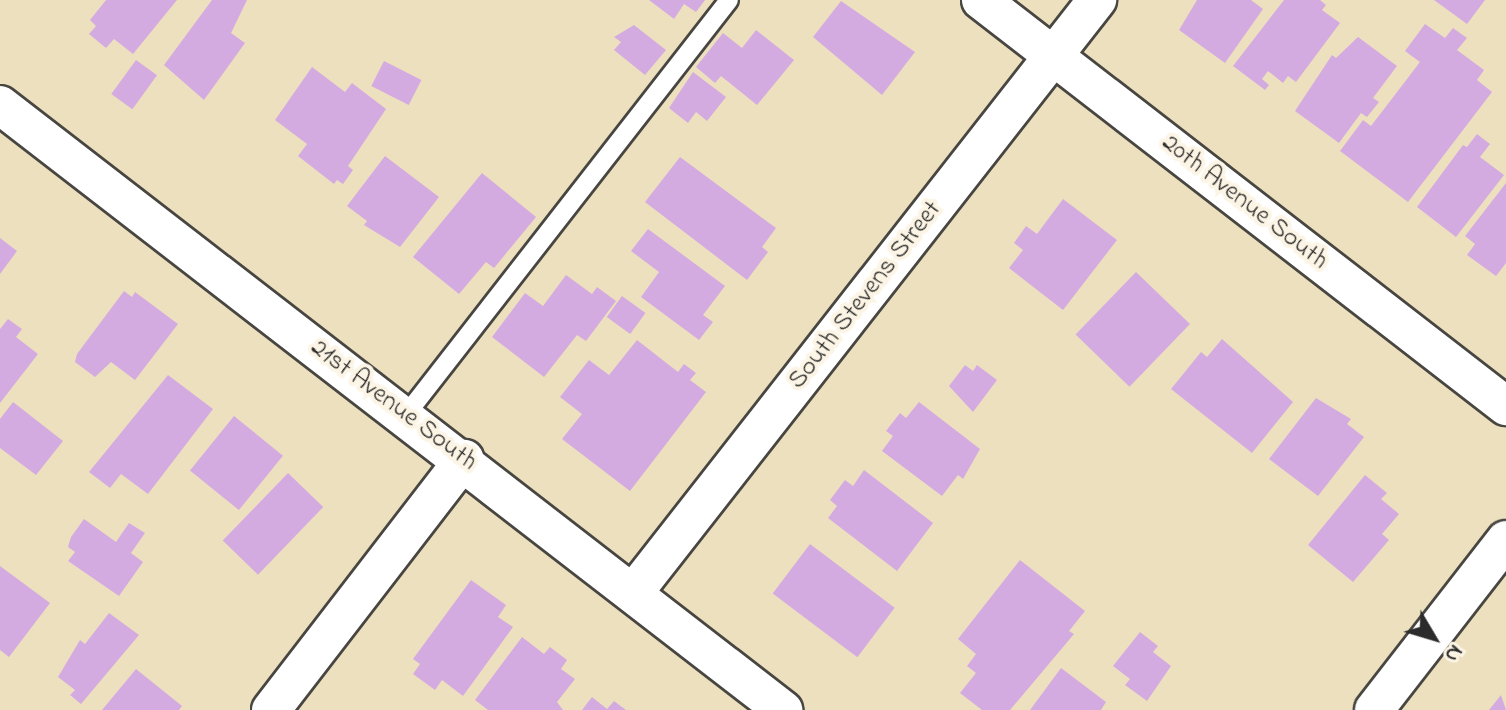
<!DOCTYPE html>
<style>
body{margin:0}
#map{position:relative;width:1506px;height:710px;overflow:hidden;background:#ede0bf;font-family:"Indie Flower",sans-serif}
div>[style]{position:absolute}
.building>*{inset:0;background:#d4abe0;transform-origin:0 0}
.roads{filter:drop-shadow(2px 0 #484641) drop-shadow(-2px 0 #484641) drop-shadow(0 2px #484641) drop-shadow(0 -2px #484641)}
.lane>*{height:18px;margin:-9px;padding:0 9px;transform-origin:9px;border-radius:9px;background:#fff}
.street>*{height:38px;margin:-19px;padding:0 19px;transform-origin:19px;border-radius:19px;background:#fff}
span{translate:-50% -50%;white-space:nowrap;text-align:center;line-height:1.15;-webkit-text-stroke:8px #fcf5e5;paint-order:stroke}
.street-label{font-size:26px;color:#2b2b2b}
.north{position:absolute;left:1394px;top:598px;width:80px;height:80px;-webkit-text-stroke:6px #fcf5e5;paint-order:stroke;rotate:128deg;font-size:22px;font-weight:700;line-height:32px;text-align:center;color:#2b2b2b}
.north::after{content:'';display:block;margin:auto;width:28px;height:36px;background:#2b2b2b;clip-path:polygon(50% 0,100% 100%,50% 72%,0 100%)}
</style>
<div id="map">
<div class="building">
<i style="clip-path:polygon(106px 0,177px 0,133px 54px,114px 39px,106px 48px,89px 34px,96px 26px,90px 20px)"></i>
<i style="clip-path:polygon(212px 0,247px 0,231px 33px,245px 43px,204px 100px,164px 65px)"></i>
<i style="clip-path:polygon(649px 0,705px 0,696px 12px,684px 4px,674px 19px)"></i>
<i style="clip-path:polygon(1197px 0,1251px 0,1263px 9px,1225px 63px,1179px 30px)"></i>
<i style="clip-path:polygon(1284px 0,1320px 0,1326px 5px,1322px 10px,1340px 23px,1296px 82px,1288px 76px,1283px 83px,1268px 71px,1262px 79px,1269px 85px,1265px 90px,1233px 66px)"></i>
<i style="clip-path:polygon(1434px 0,1485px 0,1467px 24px)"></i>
<i style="clip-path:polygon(841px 1px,915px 52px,882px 95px,813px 37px)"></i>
<i style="clip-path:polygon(1425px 24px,1445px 38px,1453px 28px,1467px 38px,1457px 50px,1484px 70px,1477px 80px,1492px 92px,1408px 202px,1340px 151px,1363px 120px,1371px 126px,1420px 62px,1405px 51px)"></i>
<i style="clip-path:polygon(634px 25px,666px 50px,645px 75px,614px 50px,621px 42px,614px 37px)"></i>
<i style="clip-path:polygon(756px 30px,794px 60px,757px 105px,721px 76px,715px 83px,696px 67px,723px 33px,742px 48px)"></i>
<i style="clip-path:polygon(1358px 37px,1397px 66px,1373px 98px,1379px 102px,1367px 117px,1361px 113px,1339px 143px,1295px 111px,1332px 55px,1336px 58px)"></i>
<i style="left:136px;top:60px;width:26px;height:42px;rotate:36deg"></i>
<i style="left:384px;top:61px;width:42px;height:28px;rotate:27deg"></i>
<i style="clip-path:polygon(312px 67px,345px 92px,352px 83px,386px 109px,348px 166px,353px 170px,343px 184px,337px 180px,334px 184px,298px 156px,307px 144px,275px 120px)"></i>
<i style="clip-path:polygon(693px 72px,726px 97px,707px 121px,696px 112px,688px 123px,669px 108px)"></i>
<i style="clip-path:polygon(1477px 134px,1490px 144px,1480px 157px,1504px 175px,1456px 237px,1417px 207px,1463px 145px,1467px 147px)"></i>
<i style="clip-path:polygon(385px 156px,439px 197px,400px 247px,364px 225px,367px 221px,347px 206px)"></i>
<i style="clip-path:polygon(680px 157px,776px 228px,762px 247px,768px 252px,747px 280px,645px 202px)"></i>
<i style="clip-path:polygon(482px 173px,536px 217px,494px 268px,486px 262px,459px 294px,413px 257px)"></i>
<i style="clip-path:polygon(1506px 183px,1506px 263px,1496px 276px,1467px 255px,1475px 244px,1465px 236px)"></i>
<i style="clip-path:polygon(1063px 199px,1117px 240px,1063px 310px,1009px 268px,1023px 250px,1014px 243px,1026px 226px,1037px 234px)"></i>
<i style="clip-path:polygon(648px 229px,725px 286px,703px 315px,713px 322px,699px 340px,641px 297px,659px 272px,631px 251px)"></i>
<i style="clip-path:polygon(0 238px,17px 251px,0 274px)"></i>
<i style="left:1136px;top:272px;width:75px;height:87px;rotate:44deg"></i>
<i style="clip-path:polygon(566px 275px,592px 294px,597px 287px,616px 301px,586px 341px,577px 335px,544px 377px,492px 337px,525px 293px,543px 306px)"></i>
<i style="clip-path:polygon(124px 291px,132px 297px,135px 292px,178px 324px,135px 380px,111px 362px,95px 377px,75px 362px,77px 354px)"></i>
<i style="left:622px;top:296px;width:29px;height:26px;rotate:36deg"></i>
<i style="clip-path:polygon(8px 319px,22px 329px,16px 337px,38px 354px,0 403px,0 329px)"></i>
<i style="clip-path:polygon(1222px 339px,1293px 402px,1252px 453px,1171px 389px,1201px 352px,1207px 357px)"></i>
<i style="clip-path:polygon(637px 340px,678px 372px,684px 364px,696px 373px,690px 380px,706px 392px,630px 491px,562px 439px,582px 414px,560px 397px,589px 360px,609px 375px)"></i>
<i style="clip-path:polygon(965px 365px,973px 371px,977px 365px,997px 380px,973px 412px,949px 386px)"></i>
<i style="clip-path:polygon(168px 375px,213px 409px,148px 494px,121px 474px,110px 488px,89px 472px)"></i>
<i style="clip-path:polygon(1316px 398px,1351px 419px,1347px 424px,1364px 437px,1318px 496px,1269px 459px)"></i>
<i style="clip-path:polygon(13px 402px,63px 441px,36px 475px,0 448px,0 419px)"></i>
<i style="clip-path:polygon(919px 402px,980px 449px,963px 479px,958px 475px,942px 496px,882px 451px,893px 436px,886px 431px,900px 413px,906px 418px)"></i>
<i style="left:234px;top:416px;width:63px;height:70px;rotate:39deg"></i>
<i style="clip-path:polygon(864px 470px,933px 523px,897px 571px,828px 518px,837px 506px,830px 500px,845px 480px,853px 486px)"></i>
<i style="left:288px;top:473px;width:49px;height:94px;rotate:44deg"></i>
<i style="clip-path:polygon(1365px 475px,1387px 493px,1381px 499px,1399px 514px,1382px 534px,1389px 540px,1353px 582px,1308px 545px)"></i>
<i style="clip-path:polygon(84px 519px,116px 542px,129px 523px,145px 533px,131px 553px,143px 562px,119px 596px,68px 561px,75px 552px,68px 547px,71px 537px)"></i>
<i style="left:810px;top:544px;width:106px;height:62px;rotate:37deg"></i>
<i style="clip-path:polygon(1020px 560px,1085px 611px,1069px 631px,1074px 634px,1010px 710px,982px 710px,960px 693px,976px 673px,967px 666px,976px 654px,958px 639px)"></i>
<i style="clip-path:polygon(0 566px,50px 603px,9px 657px,0 650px)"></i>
<i style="clip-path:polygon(471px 580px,506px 605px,498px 617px,513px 627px,463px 696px,442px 680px,435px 690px,413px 674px,420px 664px,413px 659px)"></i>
<i style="clip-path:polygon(109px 613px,139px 635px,81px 704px,70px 695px,75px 690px,58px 677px,80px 640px,85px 644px)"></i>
<i style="clip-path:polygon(1140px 632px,1158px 646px,1153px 652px,1171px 666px,1147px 701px,1125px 685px,1130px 679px,1113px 666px)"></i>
<i style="clip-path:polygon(522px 637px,544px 654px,550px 647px,567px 660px,561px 669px,575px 679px,557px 702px,563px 710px,488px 710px,475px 700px)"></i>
<i style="clip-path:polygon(1061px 668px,1106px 702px,1101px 710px,1030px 710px)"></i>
<i style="clip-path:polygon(136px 669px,182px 706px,179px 710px,102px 710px)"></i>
<i style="clip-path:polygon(1501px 695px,1506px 710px,1489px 710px)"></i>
<i style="clip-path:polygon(592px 697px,607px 709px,614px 701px,626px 710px,582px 710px)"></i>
</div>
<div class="roads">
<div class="lane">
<i style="left:405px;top:416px;width:527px;rotate:-52.09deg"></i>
</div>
<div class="street">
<i style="left:981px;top:0;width:664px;rotate:37.72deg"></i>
<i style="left:0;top:105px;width:990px;rotate:37.69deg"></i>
<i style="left:634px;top:592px;width:752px;rotate:-51.97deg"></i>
<i style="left:271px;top:710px;width:317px;rotate:-52.4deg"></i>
<i style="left:1374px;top:710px;width:215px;rotate:-52.2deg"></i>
</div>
</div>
<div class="street-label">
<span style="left:1244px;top:203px;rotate:38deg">20th Avenue South</span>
<span style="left:866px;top:296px;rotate:-52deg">South Stevens Street</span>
<span style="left:393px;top:406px;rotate:37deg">21st Avenue South</span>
</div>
<div class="north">N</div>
</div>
